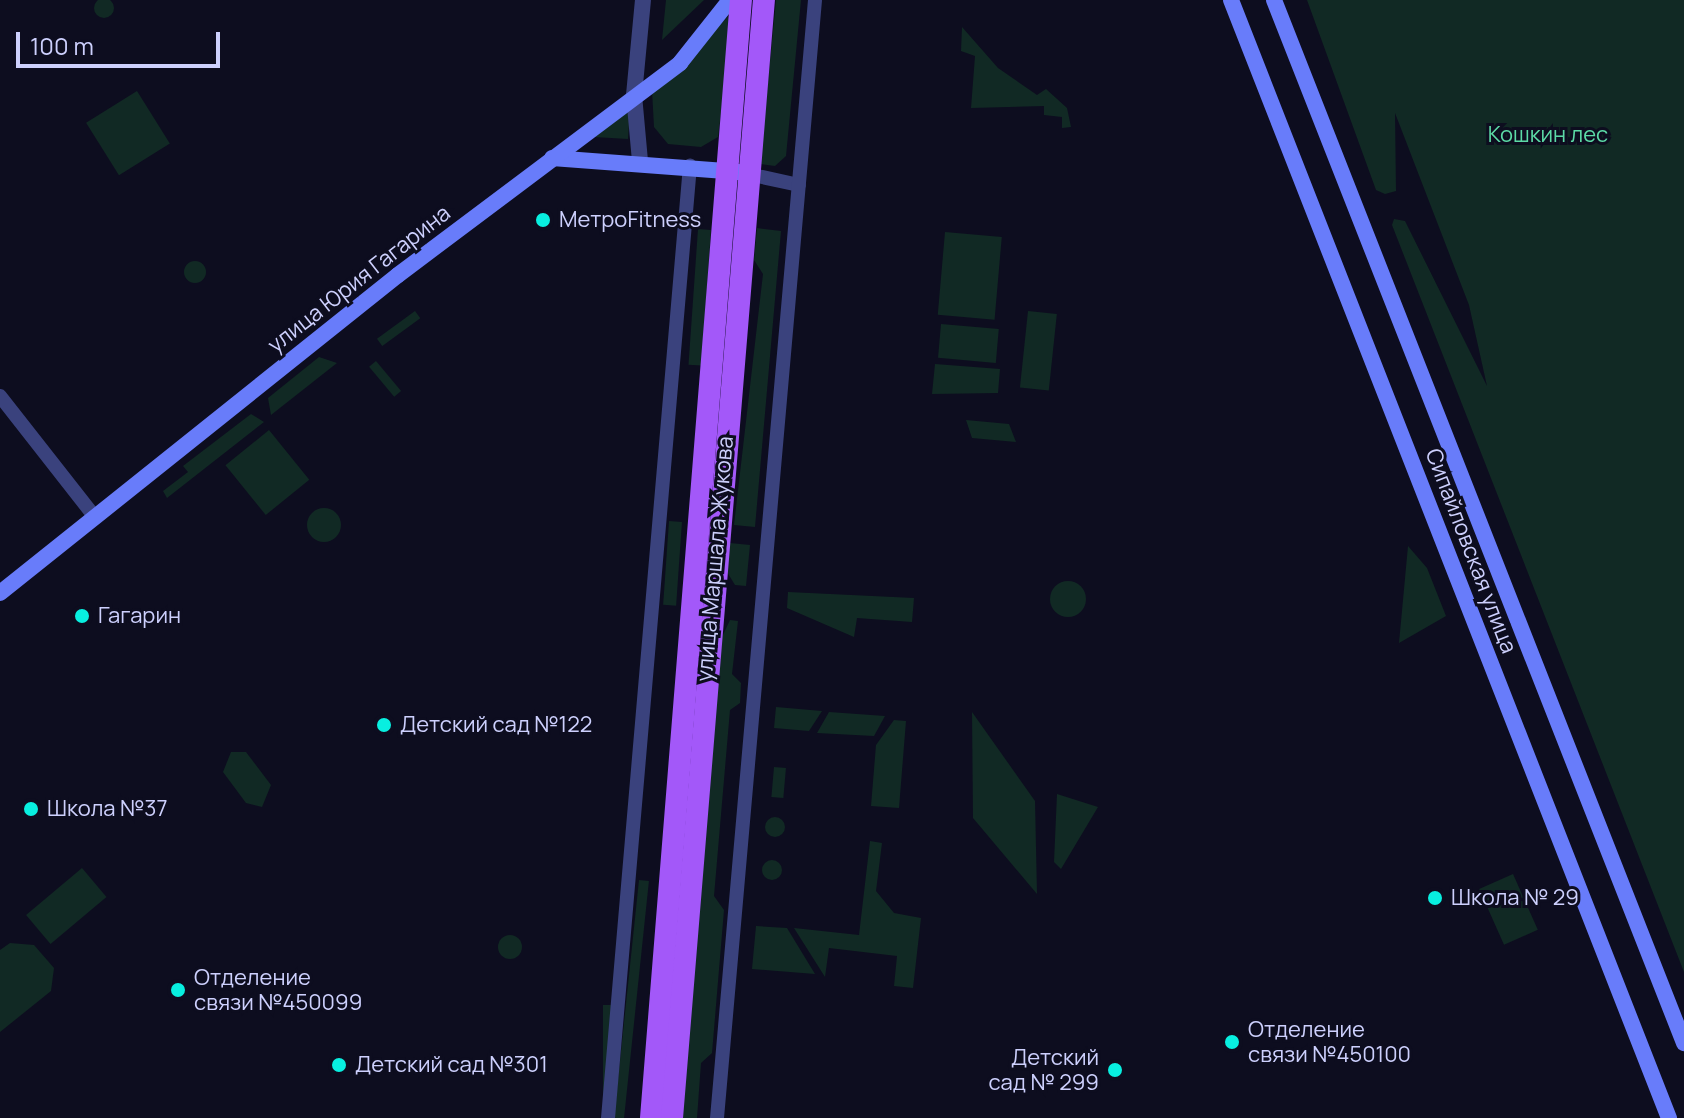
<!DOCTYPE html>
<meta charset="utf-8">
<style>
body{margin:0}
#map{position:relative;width:1684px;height:1118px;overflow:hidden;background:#0d0d1f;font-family:Manrope,sans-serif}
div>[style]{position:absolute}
.green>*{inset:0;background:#112924;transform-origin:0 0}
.round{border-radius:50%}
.minor>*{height:14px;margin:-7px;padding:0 7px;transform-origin:7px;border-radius:7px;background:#3a427d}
.tertiary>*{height:16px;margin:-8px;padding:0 8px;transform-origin:8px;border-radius:8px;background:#3a427d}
.secondary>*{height:16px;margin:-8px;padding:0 8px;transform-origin:8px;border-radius:8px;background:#687cfa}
.primary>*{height:22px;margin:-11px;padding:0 11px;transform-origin:11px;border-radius:11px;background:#a358f9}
.dots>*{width:22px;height:22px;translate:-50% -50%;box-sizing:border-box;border:4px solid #0d0d1f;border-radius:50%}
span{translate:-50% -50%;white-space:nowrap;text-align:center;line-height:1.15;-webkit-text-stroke:6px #0d0d1f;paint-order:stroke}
.park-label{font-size:22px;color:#5cdaa6}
.poi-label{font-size:22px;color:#cdd0fd}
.left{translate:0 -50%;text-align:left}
.right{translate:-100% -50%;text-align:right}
.street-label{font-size:22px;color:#cdd0fd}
.scale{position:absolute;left:16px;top:32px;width:204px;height:36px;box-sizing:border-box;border:4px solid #cdd0fd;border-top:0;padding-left:10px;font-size:24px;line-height:28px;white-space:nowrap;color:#cdd0fd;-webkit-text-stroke:6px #0d0d1f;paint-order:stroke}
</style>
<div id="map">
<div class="green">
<i class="round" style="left:94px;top:-2px;width:20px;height:20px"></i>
<i style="clip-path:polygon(666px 0,704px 0,662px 40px)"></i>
<i style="clip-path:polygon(776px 0,801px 0,786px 156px,775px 166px,760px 164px)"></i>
<i style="clip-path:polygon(1307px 0,1684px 0,1684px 972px,1392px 225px,1394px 219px,1405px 221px,1487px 386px,1469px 305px,1395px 113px,1396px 191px,1385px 194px,1376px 190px)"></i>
<i style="clip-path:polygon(733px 12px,718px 137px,701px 147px,668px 144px,654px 127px,652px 90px)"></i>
<i style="clip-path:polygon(962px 27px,998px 68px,1037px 95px,1046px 89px,1067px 108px,1071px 127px,1062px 128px,1062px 117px,1044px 115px,1044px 106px,971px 108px,975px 56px,961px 51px)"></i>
<i style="left:137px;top:91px;width:62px;height:60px;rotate:58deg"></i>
<i style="clip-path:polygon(630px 106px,628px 139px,594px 137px)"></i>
<i style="clip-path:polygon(757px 228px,781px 231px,755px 527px,734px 525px,763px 274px,754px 260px)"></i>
<i style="left:698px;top:229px;width:13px;height:136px;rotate:4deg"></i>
<i style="left:945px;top:232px;width:57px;height:83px;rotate:5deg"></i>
<i class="round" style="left:184px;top:261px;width:22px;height:22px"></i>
<i style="left:415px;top:311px;width:9px;height:47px;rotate:54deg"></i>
<i style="left:1028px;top:311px;width:29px;height:77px;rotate:6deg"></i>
<i style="left:941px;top:324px;width:58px;height:34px;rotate:5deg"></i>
<i style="clip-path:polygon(319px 357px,337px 363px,271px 415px,268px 398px)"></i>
<i style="left:376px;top:361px;width:39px;height:9px;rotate:50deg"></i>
<i style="clip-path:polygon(935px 364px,1000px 369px,998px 393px,932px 394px)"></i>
<i style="clip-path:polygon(251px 414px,264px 422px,167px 498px,163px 491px,188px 472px,183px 466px)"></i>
<i style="clip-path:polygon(966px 420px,1009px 424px,1016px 442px,972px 438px)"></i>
<i style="left:269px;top:430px;width:64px;height:56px;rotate:51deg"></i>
<i class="round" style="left:307px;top:508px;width:34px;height:34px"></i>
<i style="left:669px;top:521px;width:13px;height:84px;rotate:4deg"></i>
<i style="clip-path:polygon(730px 543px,750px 545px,746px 586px,735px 585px,727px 572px)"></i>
<i style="clip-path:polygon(1408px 546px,1427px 568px,1446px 616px,1399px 643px)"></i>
<i class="round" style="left:1050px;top:581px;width:36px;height:36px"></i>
<i style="clip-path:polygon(788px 592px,914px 598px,912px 622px,857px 618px,854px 637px,787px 608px)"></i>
<i style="clip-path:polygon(730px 620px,738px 621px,732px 674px,741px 683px,740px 703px,730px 710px,714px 896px,724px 910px,712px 1053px,701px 1063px,697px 1118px,681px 1118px,722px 637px)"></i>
<i style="clip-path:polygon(776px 707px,822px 711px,809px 731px,774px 728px)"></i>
<i style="clip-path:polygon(829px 712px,885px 716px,874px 736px,817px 733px)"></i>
<i style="clip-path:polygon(972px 712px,1035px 801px,1037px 894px,973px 818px)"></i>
<i style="clip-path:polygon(894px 720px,906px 721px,899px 808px,871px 806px,876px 745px)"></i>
<i style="clip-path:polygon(231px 752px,246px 752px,271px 785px,262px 807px,246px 803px,223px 772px)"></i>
<i style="left:774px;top:767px;width:12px;height:30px;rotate:5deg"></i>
<i style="clip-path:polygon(1057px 794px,1098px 807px,1061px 869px,1054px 862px)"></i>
<i class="round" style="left:765px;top:817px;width:20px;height:20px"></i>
<i style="clip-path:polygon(870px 841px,882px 843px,876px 891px,894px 913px,921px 918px,913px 988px,894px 986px,897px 956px,829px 948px,825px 977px,794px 928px,859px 935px)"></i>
<i class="round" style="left:762px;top:860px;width:20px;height:20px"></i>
<i style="left:82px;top:868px;width:38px;height:73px;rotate:50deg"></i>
<i style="left:1513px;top:874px;width:61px;height:37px;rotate:66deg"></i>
<i style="left:639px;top:880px;width:10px;height:239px;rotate:6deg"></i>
<i style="clip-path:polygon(756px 926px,787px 928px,815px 974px,752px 969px)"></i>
<i class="round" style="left:498px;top:935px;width:24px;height:24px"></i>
<i style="clip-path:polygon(10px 943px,34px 945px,54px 968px,51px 991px,0 1032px,0 950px)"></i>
<i style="left:603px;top:1005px;width:10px;height:113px"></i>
</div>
<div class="minor">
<i style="left:748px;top:174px;width:52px;rotate:12.2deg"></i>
<i style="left:0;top:396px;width:152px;rotate:51.9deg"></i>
<i style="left:608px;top:1118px;width:956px;rotate:-85.08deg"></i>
<i style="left:717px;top:1118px;width:1122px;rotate:-84.99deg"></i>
</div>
<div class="tertiary">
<i style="left:640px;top:161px;width:66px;rotate:-95.2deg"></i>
<i style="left:634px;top:95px;width:95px;rotate:-84.6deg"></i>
</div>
<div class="secondary">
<i style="left:1231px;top:0;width:1201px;rotate:68.61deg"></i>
<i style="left:1274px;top:0;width:1121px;rotate:68.54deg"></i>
<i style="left:552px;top:158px;width:187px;rotate:4.3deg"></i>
<i style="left:0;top:593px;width:509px;rotate:-38.62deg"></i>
<i style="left:398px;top:275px;width:353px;rotate:-36.9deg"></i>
<i style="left:680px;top:63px;width:80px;rotate:-51.6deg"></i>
</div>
<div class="primary">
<i style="left:651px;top:1118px;width:1122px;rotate:-85.4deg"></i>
<i style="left:672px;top:1118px;width:1122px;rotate:-85.3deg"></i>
</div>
<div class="dots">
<i style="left:543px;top:220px;background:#08efe0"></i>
<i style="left:82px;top:616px;background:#08efe0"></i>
<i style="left:384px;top:725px;background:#08efe0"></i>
<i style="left:31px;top:809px;background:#08efe0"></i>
<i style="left:1435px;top:898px;background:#08efe0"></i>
<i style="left:178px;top:990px;background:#08efe0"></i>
<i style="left:1232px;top:1042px;background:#08efe0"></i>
<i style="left:339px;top:1065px;background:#08efe0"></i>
<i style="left:1115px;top:1070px;background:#08efe0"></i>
</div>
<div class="park-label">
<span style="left:1548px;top:135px">Кошкин лес</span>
</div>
<div class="poi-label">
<span class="left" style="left:559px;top:220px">МетроFitness</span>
<span class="left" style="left:98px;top:616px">Гагарин</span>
<span class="left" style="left:400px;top:725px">Детский сад №122</span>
<span class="left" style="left:47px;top:809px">Школа №37</span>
<span class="left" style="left:1451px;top:898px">Школа № 29</span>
<span class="left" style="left:194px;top:990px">Отделение<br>связи №450099</span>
<span class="left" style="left:1248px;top:1042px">Отделение<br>связи №450100</span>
<span class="right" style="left:1099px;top:1070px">Детский<br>сад № 299</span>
<span class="left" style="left:355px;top:1065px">Детский сад №301</span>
</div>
<div class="street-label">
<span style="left:359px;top:279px;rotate:-38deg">улица Юрия Гагарина</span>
<span style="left:1471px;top:551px;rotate:69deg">Сипайловская улица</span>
<span style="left:715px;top:559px;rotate:-85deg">улица Маршала Жукова</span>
</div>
<div class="scale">100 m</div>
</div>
